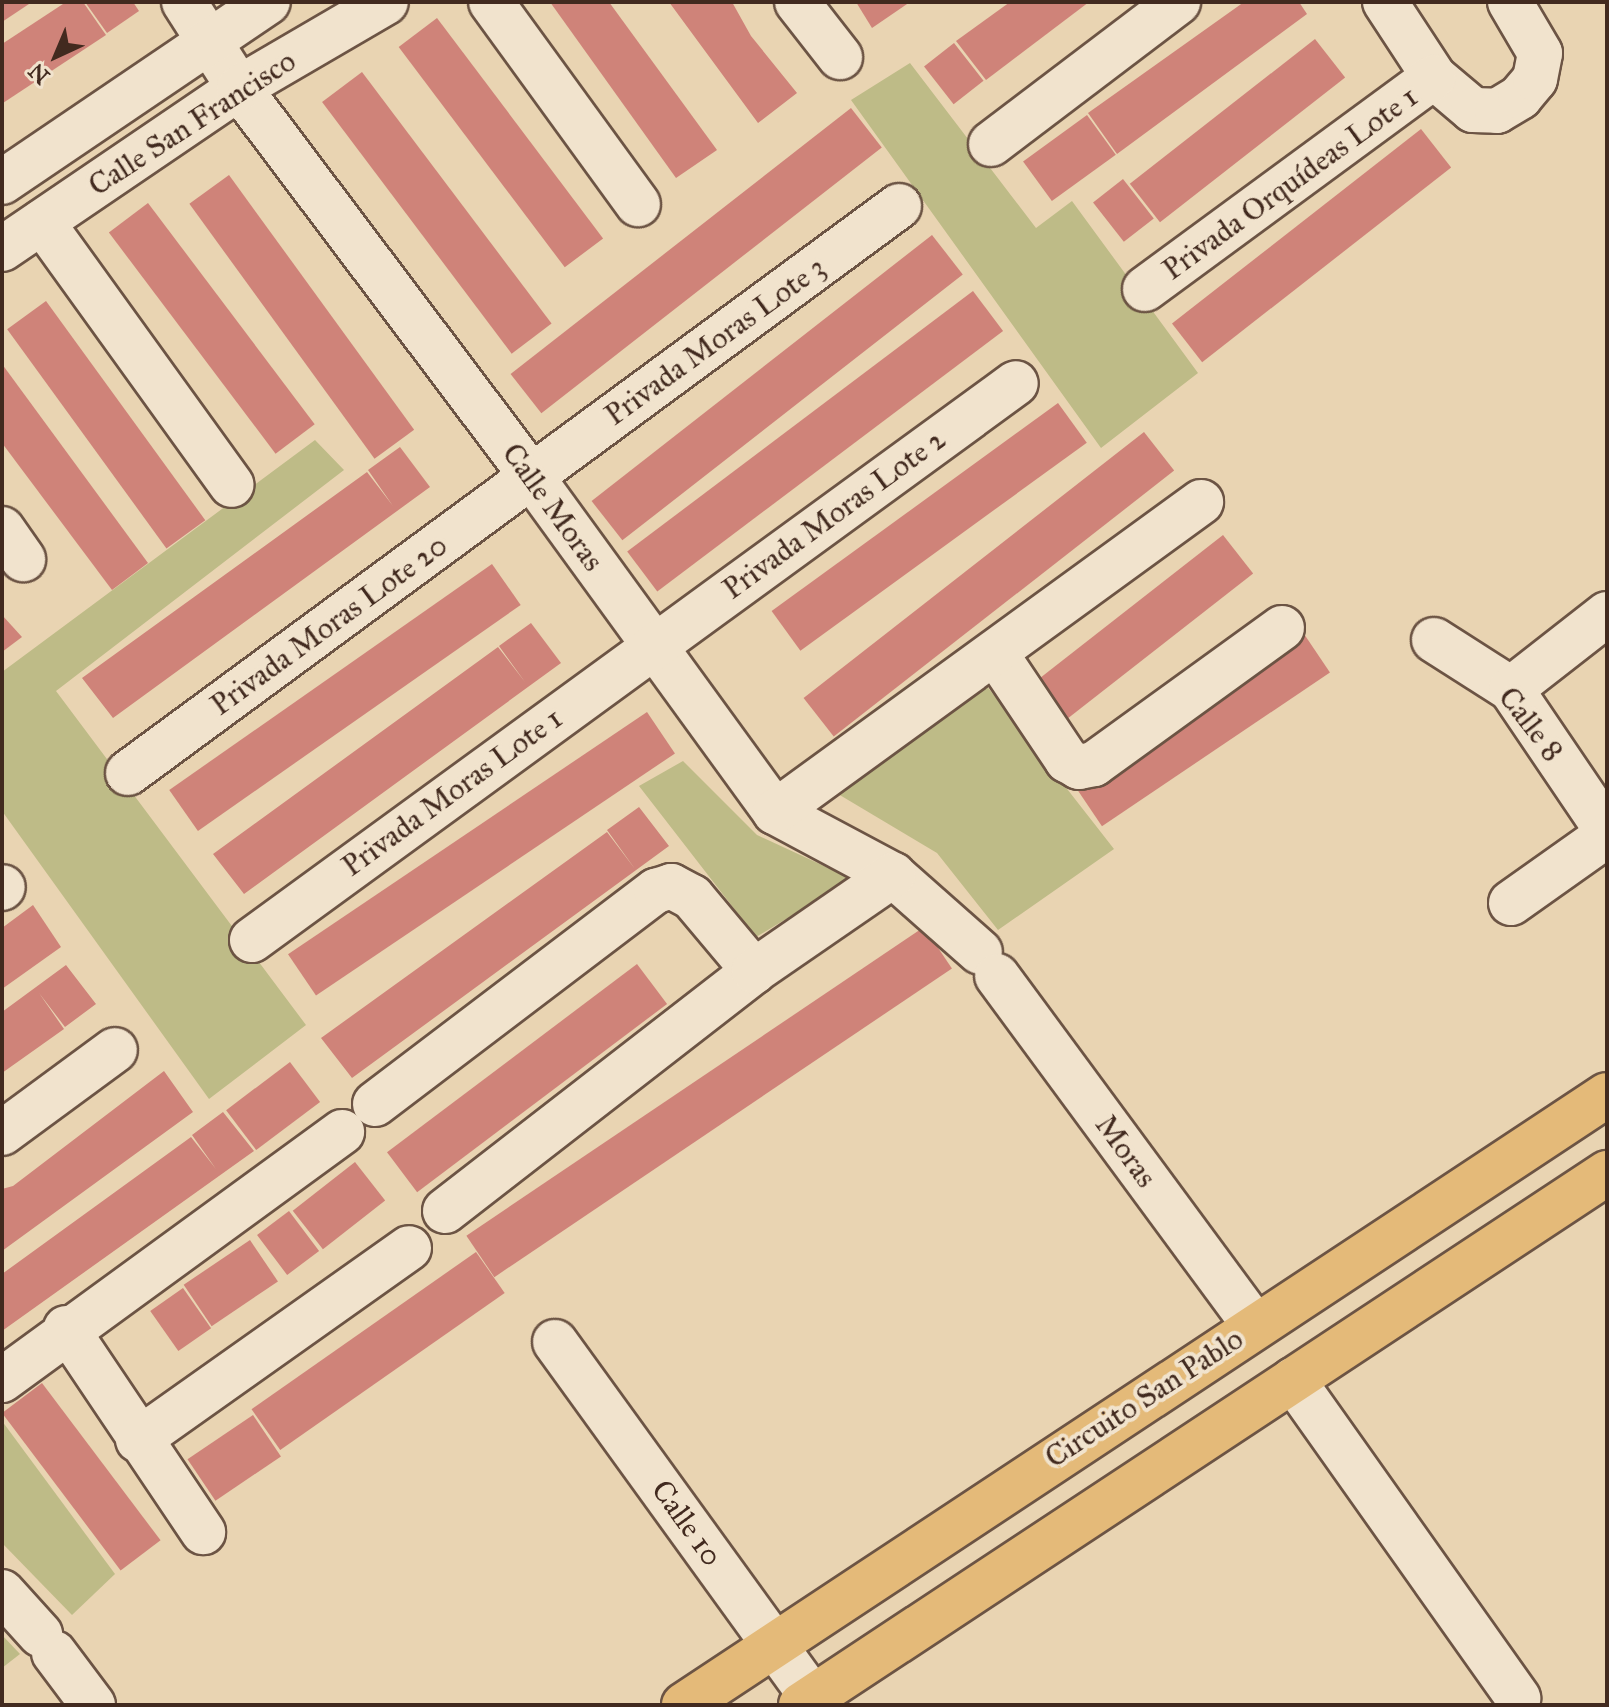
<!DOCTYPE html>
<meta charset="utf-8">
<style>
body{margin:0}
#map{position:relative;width:1609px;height:1707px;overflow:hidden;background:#e9d4b2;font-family:"IM FELL Great Primer",serif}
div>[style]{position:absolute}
.green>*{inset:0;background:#bebb87}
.building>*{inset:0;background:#cf8379;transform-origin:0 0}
.roads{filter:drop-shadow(2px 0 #6c5444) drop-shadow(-2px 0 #6c5444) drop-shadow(0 2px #6c5444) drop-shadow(0 -2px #6c5444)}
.minor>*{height:44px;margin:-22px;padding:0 22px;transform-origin:22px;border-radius:22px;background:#f1e3cd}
.major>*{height:44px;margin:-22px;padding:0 22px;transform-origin:22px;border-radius:22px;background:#e4ba79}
span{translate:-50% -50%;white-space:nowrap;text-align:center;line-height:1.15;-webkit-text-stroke:8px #f1e3cd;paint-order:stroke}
.street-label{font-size:30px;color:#422a1f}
.frame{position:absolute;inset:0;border:4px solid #422a1f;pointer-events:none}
.north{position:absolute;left:16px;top:16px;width:80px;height:80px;-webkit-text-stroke:6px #f1e3cd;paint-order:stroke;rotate:224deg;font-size:22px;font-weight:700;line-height:32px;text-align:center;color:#422a1f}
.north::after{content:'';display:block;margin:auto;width:28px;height:36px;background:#422a1f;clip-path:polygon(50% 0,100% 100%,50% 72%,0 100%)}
</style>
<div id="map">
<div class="green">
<i style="clip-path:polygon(910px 63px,1036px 228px,1072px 201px,1198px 373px,1101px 448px,851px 100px)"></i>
<i style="clip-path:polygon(315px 440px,344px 470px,56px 691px,306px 1025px,209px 1099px,2px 811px,2px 672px)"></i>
<i style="clip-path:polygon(982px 680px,1114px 849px,998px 930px,937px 853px,828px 788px)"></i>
<i style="clip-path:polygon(683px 761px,757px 835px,852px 879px,756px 937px,639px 786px)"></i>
<i style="clip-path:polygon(2px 1421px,115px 1574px,72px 1615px,2px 1543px)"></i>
<i style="clip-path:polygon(2px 1635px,20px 1654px,2px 1668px)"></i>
</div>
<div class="building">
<i style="clip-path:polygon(2px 2px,32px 2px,2px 22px)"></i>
<i style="clip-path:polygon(66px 2px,83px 2px,106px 35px,3px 103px,2px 44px)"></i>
<i style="clip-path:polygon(85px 2px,133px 2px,139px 11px,107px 33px)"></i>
<i style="clip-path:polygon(550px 2px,609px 2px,717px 150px,676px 178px)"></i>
<i style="clip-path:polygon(669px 2px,732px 2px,751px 36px,797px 93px,758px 123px)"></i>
<i style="clip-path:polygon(856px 2px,910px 2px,872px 28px)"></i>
<i style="clip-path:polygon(1010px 2px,1089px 2px,986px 80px,956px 41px)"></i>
<i style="clip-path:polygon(1244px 2px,1299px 2px,1307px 14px,1117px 154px,1088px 113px)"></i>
<i style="left:437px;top:18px;width:276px;height:48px;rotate:53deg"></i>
<i style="left:1315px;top:39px;width:49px;height:235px;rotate:52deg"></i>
<i style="left:954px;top:43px;width:48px;height:38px;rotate:52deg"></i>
<i style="left:362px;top:72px;width:315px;height:50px;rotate:53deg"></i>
<i style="left:851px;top:108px;width:50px;height:432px;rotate:52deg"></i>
<i style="left:1087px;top:115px;width:49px;height:79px;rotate:54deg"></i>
<i style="left:1421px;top:129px;width:49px;height:316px;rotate:52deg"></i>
<i style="left:229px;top:175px;width:315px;height:49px;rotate:54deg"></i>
<i style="left:1123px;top:179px;width:50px;height:38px;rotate:52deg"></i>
<i style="left:148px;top:203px;width:277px;height:49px;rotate:53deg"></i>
<i style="left:932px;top:235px;width:50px;height:432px;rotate:52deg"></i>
<i style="left:973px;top:291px;width:50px;height:433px;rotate:53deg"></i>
<i style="left:46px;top:301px;width:271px;height:48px;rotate:54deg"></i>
<i style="clip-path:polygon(2px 364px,148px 563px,112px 590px,2px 443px)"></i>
<i style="left:1058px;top:403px;width:49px;height:354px;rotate:54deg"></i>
<i style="left:1144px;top:432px;width:49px;height:432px;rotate:52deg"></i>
<i style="clip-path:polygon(400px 447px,430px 487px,113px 718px,82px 678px,367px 472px,393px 506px,368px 470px)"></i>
<i style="left:1223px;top:535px;width:49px;height:235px;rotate:52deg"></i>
<i style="left:492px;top:564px;width:50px;height:394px;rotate:55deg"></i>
<i style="clip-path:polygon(2px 615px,22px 637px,2px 652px)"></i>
<i style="clip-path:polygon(531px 623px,561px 663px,244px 894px,213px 854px,498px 647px,525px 682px,499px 646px)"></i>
<i style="left:1302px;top:631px;width:50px;height:275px;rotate:56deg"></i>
<i style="left:647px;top:712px;width:50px;height:433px;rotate:56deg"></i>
<i style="clip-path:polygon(639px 807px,669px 846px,352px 1078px,321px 1038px,607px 832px,635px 869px,607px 830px)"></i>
<i style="clip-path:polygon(33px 905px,61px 947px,2px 989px,2px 928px)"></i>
<i style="left:924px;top:927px;width:50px;height:552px;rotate:56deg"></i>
<i style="left:637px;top:964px;width:50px;height:313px;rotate:53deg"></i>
<i style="clip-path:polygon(66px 965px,96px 1004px,65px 1027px,39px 993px,64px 1029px,2px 1073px,2px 1012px)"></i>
<i style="left:290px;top:1062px;width:50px;height:80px;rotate:53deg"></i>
<i style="clip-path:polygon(164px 1071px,193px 1112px,2px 1251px,2px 1189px,13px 1186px)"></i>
<i style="clip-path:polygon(223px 1112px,254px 1151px,2px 1331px,2px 1274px,191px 1137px,216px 1169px,192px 1135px)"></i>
<i style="left:355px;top:1162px;width:49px;height:79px;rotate:52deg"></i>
<i style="left:289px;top:1211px;width:50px;height:40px;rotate:53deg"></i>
<i style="left:250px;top:1240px;width:50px;height:80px;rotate:56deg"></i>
<i style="left:476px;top:1252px;width:50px;height:274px;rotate:55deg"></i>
<i style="left:183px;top:1288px;width:49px;height:40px;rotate:55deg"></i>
<i style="left:42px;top:1383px;width:197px;height:50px;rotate:53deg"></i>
<i style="left:253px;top:1415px;width:50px;height:79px;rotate:56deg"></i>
</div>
<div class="roads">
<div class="minor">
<i style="left:184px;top:2px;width:102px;rotate:57.4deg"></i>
<i style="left:239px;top:88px;width:486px;rotate:53deg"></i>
<i style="left:531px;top:476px;width:415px;rotate:54deg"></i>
<i style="left:775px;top:812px;width:134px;rotate:28.1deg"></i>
<i style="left:893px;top:875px;width:116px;rotate:41.5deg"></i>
<i style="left:491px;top:2px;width:250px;rotate:54deg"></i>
<i style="left:797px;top:2px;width:70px;rotate:52deg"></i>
<i style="left:1385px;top:2px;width:90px;rotate:56.8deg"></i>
<i style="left:1434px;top:77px;width:51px;rotate:40.2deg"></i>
<i style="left:1473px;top:110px;width:24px;rotate:2deg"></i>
<i style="left:1497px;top:111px;width:27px;rotate:-31deg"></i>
<i style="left:1520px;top:97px;width:23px;rotate:-50deg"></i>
<i style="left:1535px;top:79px;width:26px;rotate:-79deg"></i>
<i style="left:1540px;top:53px;width:59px;rotate:-120.5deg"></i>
<i style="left:991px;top:144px;width:235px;rotate:-37.2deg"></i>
<i style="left:2px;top:182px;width:321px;rotate:-34.1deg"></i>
<i style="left:42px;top:222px;width:324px;rotate:54.2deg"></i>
<i style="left:2px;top:249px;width:287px;rotate:-34.2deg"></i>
<i style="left:239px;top:88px;width:170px;rotate:-30.3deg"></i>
<i style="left:1145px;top:289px;width:358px;rotate:-36.3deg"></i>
<i style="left:2px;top:529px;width:37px;rotate:55deg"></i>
<i style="left:1434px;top:640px;width:91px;rotate:32.5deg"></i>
<i style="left:1511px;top:689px;width:171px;rotate:55.9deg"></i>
<i style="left:996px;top:654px;width:128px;rotate:56.2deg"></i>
<i style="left:1067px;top:760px;width:14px;rotate:30deg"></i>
<i style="left:1079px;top:767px;width:15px;rotate:-11deg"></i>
<i style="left:1094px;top:764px;width:232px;rotate:-35.9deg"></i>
<i style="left:1511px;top:689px;width:122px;rotate:-38deg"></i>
<i style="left:128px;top:773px;width:957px;rotate:-36.33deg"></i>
<i style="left:775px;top:812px;width:527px;rotate:-36.04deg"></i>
<i style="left:2px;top:888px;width:1px;rotate:-45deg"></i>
<i style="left:1511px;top:903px;width:118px;rotate:-35.3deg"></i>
<i style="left:252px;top:940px;width:945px;rotate:-36.09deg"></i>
<i style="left:997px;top:976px;width:435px;rotate:53.6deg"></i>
<i style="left:375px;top:1104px;width:353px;rotate:-37.2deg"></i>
<i style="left:656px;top:891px;width:16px;rotate:-18deg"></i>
<i style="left:671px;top:886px;width:24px;rotate:28deg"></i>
<i style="left:692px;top:897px;width:97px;rotate:50deg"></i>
<i style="left:2px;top:1133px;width:140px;rotate:-36.3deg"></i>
<i style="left:445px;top:1211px;width:391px;rotate:-37.8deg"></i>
<i style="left:754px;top:971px;width:169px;rotate:-34.6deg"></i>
<i style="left:66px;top:1328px;width:246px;rotate:56.1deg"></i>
<i style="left:555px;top:1342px;width:448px;rotate:54.1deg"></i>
<i style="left:2px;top:1380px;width:421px;rotate:-36.1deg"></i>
<i style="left:1293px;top:1380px;width:390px;rotate:54.7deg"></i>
<i style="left:138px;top:1440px;width:332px;rotate:-35.3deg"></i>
<i style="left:2px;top:1592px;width:57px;rotate:47.9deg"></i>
<i style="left:54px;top:1653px;width:65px;rotate:53.1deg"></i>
</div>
<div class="major">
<i style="left:684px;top:1705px;width:1106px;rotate:-33.46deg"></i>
<i style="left:801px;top:1705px;width:966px;rotate:-33.43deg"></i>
</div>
</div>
<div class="street-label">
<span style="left:192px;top:123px;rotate:-33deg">Calle San Francisco</span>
<span style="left:1290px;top:183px;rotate:-36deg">Privada Orquídeas Lote 1</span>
<span style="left:715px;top:341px;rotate:-36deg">Privada Moras Lote 3</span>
<span style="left:553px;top:507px;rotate:54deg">Calle Moras</span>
<span style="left:834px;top:514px;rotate:-36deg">Privada Moras Lote 2</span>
<span style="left:329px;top:625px;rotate:-36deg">Privada Moras Lote 20</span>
<span style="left:1531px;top:724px;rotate:52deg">Calle 8</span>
<span style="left:452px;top:792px;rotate:-36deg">Privada Moras Lote 1</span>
<span style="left:1126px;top:1151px;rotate:54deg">Moras</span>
<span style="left:1144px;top:1398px;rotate:-33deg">Circuito San Pablo</span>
<span style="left:687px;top:1523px;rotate:54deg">Calle 10</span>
</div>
<div class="frame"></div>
<div class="north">N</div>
</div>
